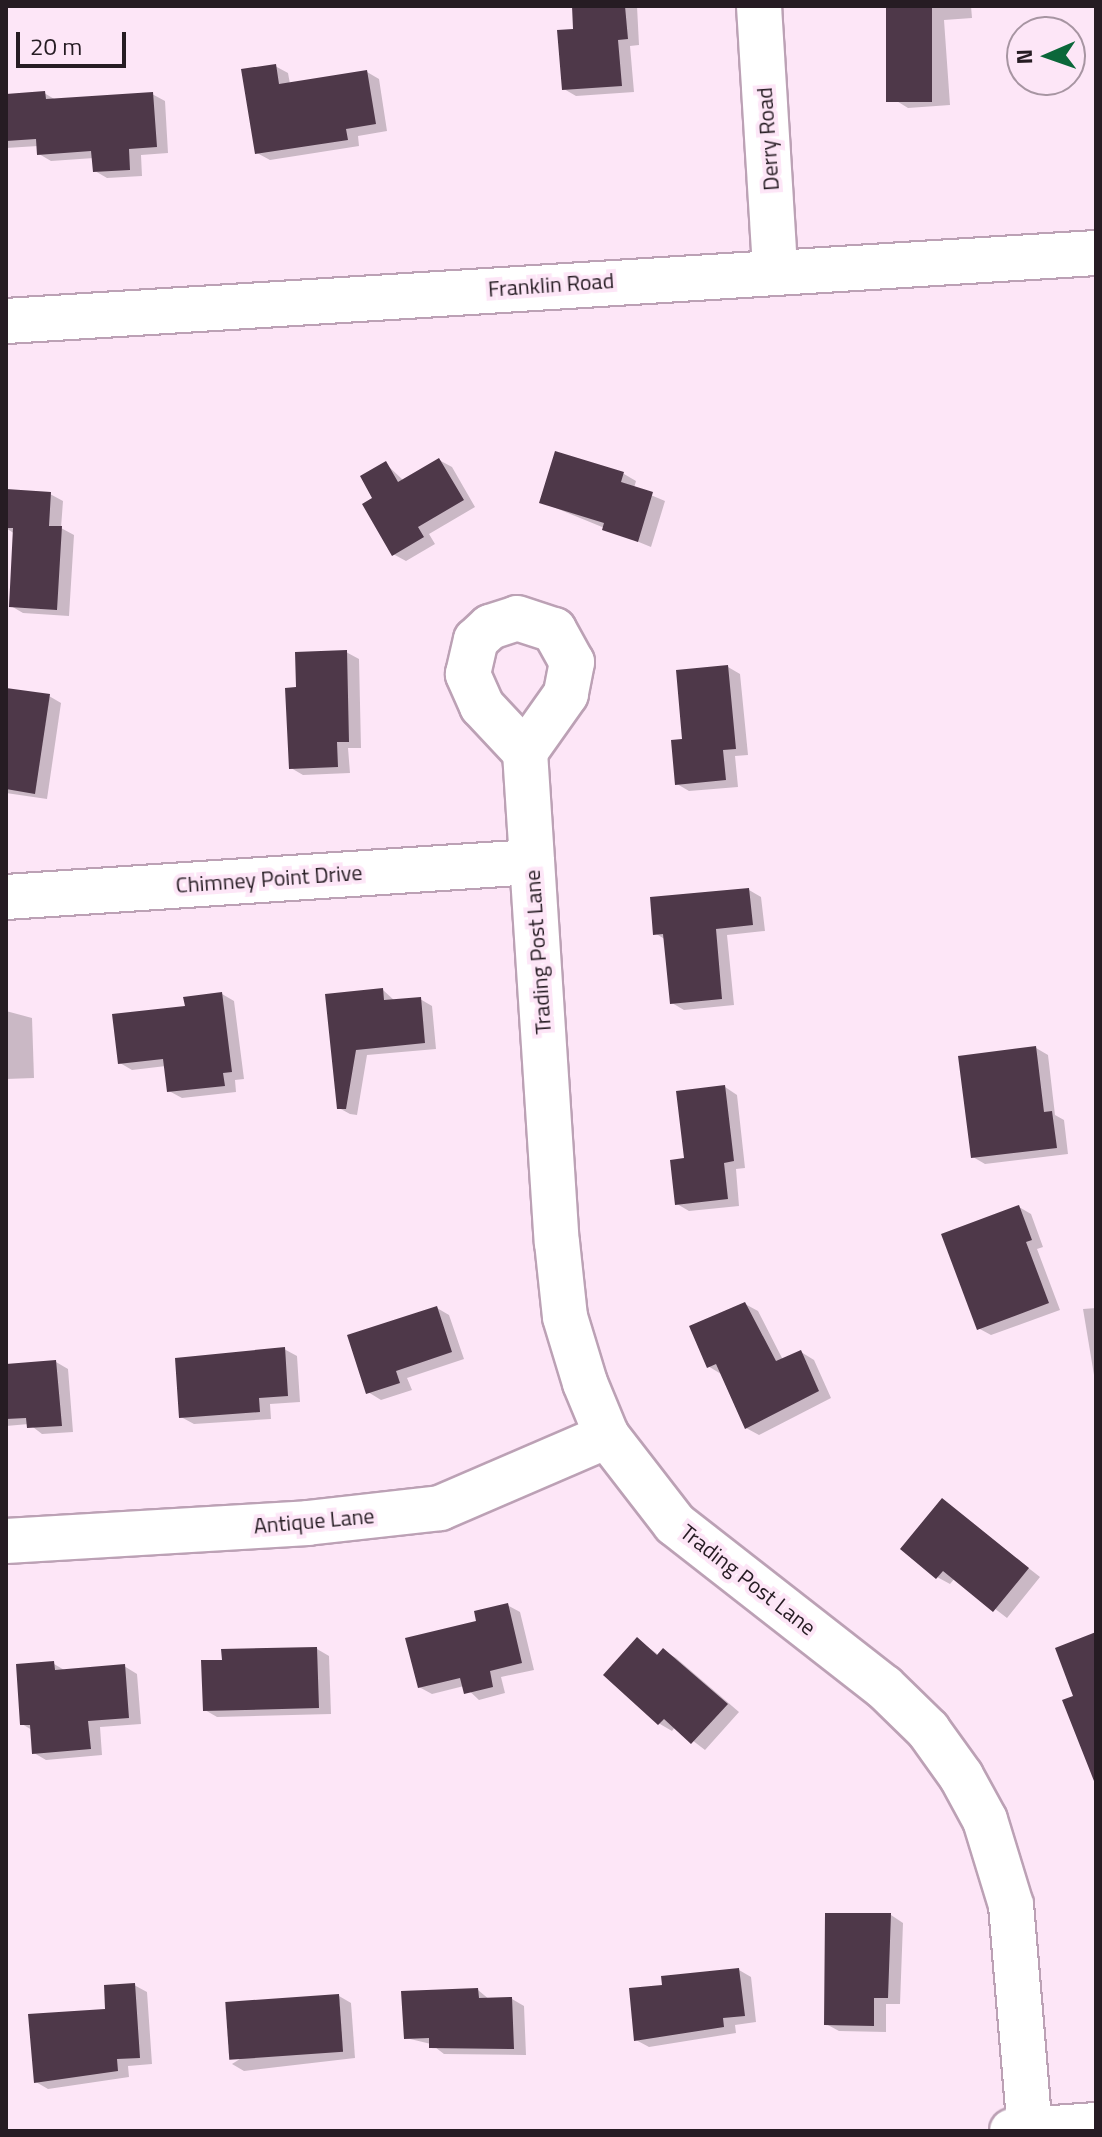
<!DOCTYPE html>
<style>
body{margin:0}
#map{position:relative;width:1102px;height:2137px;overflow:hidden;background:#fde6f7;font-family:"Titillium Web",sans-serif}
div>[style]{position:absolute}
.shadow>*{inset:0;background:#0003}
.building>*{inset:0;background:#4e3849;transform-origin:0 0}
.roads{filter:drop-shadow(2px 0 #bca1b5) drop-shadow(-2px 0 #bca1b5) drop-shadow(0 2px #bca1b5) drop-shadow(0 -2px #bca1b5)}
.minor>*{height:44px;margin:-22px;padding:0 22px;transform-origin:22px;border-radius:22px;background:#fff}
span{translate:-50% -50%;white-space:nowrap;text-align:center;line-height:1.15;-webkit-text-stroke:8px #fde6f7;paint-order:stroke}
.street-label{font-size:22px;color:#261c23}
.frame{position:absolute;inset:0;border:8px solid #261c23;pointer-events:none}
.north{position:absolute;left:1006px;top:16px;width:80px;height:80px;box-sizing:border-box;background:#fde6f7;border:2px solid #a795a2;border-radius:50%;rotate:268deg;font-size:22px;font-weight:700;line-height:32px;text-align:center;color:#261c23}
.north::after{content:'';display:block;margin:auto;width:28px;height:36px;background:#0b673a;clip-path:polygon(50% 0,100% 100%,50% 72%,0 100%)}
.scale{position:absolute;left:16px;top:32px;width:110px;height:36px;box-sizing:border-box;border:4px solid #261c23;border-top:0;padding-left:10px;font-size:24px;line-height:28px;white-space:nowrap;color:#261c23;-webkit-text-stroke:6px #fde6f7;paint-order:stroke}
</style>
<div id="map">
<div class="shadow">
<i style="clip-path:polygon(574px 6px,637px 6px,639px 45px,630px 46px,634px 92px,576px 96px,564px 89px,575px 30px)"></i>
<i style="clip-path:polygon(888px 6px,971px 6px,972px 18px,944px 20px,950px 105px,908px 108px,895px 100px)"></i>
<i style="clip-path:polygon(275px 66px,288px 73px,290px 84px,367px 72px,379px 79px,387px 131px,358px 136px,359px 146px,270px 160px,257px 153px)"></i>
<i style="clip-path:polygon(44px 93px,56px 100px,152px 94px,165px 101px,168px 153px,141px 155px,142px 176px,107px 178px,95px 171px,94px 158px,51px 161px,39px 154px,38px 146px,6px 148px,6px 96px)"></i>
<i style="clip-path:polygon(556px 453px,624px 474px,636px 481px,634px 488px,665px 501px,651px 547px,541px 502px)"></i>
<i style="clip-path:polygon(439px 460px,452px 467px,475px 507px,429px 534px,435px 544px,406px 561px,393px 554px,375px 498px,386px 464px,404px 481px)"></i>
<i style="clip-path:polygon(6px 491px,50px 494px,63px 501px,61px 528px,74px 535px,69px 616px,23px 613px,11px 606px,15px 534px,6px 528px)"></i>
<i style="clip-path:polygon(346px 652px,359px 659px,361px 748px,348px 748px,350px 773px,303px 775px,291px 768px,298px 689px)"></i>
<i style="clip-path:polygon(728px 667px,740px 674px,748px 755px,735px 756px,738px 787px,689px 791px,677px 784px,684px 741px)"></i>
<i style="clip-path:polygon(6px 690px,49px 696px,61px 703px,47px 799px,6px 793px)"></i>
<i style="clip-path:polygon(749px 890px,761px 897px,765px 931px,727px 935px,734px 1005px,684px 1010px,672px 1003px,666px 940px,655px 933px)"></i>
<i style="clip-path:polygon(383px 990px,395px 1001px,420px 999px,432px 1006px,436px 1049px,367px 1055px,357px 1115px,350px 1114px,339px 1108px,327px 996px)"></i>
<i style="clip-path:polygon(222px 994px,234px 1001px,244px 1079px,235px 1080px,236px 1092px,182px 1098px,169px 1091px,166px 1066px,132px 1070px,120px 1063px,187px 1008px)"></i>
<i style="clip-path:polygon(6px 1011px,32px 1018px,34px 1078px,6px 1079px)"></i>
<i style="clip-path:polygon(1036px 1048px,1048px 1055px,1055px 1115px,1064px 1120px,1068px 1154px,985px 1164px,973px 1157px)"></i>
<i style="clip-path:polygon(725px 1087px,737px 1095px,745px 1168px,736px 1169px,739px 1206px,689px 1211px,677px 1204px,686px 1160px)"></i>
<i style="clip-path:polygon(1019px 1207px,1031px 1214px,1043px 1247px,1037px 1249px,1060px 1310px,991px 1335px,978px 1328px)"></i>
<i style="clip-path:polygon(745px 1304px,758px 1311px,783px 1360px,801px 1352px,814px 1360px,831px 1398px,759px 1435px,746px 1428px,721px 1374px,708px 1366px)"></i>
<i style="clip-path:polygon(437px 1308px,449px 1315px,464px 1359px,407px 1378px,412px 1390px,381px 1400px,368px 1392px)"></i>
<i style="clip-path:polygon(1096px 1308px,1096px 1387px,1083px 1309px)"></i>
<i style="clip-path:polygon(284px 1349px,297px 1356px,300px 1402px,270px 1404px,271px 1419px,194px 1424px,181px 1417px)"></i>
<i style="clip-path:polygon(56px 1362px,68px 1369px,73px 1432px,42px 1434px,29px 1424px,6px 1426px,6px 1366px)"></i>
<i style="clip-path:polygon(942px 1500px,1040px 1577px,1007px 1618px,955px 1578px,950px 1584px,937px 1577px)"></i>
<i style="clip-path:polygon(507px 1605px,520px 1612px,534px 1670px,501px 1677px,505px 1693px,479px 1700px,464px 1686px,432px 1694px,419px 1687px,478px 1623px)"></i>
<i style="clip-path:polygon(637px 1639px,660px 1656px,664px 1651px,676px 1658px,739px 1712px,705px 1750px,675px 1727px,672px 1731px,660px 1724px,606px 1674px)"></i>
<i style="clip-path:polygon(317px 1649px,329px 1656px,331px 1714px,217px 1717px,205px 1710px)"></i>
<i style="clip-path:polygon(54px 1664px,66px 1671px,124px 1666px,137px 1674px,141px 1724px,100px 1727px,102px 1755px,46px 1760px,34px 1753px,32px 1730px,22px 1724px)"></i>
<i style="clip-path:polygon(827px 1915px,891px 1915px,903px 1923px,900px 2004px,886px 2004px,886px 2032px,839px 2031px,826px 2024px)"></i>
<i style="clip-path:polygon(739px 1970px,751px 1977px,756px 2022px,735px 2025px,736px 2033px,649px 2047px,636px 2040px,664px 1987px)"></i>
<i style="clip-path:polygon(134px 1985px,147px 1992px,152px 2064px,128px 2066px,129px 2077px,48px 2089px,36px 2082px)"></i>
<i style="clip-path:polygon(478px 1990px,490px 2000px,512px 1999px,524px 2006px,526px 2055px,444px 2054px,431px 2044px,406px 2038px)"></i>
<i style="clip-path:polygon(339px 1996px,351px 2003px,355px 2058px,244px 2071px,232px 2064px)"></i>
</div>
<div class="building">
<i style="clip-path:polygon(572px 6px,625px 6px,628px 39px,618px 40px,622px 86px,562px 90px,557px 30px,573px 29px)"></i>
<i style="left:886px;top:6px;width:46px;height:96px"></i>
<i style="clip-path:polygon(276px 64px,279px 84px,367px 70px,376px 124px,346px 129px,348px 140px,255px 154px,241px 69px)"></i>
<i style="clip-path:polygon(45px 91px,46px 99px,153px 92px,157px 147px,129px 149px,130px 170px,93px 172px,91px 151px,37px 155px,36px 139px,6px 141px,6px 94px)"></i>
<i style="clip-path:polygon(555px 451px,624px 472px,621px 482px,653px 492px,638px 542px,602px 530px,604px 523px,539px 503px)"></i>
<i style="clip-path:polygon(439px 458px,464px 500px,418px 527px,424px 537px,392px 556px,362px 504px,372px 498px,360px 476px,386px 461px,398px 482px)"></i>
<i style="clip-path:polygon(6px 489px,51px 492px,49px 526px,62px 526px,57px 610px,9px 607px,13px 528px,6px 528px)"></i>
<i style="clip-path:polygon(347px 650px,349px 742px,337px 742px,338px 767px,289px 769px,285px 688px,296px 687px,295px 652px)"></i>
<i style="clip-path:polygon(728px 665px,736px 749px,723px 750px,726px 780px,675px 785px,671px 740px,682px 739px,676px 670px)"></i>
<i style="clip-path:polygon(6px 688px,50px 694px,35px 794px,6px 789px)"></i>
<i style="clip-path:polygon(749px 888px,753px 925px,716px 929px,722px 999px,670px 1004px,663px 934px,653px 935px,650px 897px)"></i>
<i style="clip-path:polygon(383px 988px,384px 1000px,421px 997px,425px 1043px,356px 1050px,346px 1109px,337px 1109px,325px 994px)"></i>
<i style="clip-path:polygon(222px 992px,232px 1072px,223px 1073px,225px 1086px,167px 1092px,163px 1059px,118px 1064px,112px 1014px,185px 1006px,183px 997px)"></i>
<i style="clip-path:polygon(1036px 1046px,1044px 1112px,1052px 1111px,1057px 1148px,971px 1158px,958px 1056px)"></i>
<i style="clip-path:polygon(725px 1085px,734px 1161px,724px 1163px,728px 1199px,675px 1205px,670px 1160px,684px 1158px,676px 1091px)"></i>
<i style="clip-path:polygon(1019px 1205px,1032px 1240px,1026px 1242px,1049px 1303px,977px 1330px,941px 1234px)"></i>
<i style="clip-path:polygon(745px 1302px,776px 1361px,801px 1350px,819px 1391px,745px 1429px,716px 1364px,707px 1368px,689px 1326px)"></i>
<i style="clip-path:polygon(437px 1306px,452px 1352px,396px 1371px,400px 1383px,366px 1394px,347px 1335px)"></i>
<i style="clip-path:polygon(285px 1347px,288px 1396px,259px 1398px,260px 1412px,179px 1418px,175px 1358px)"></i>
<i style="clip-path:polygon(56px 1360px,62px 1426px,27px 1428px,26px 1418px,6px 1419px,6px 1364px)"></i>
<i style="clip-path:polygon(942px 1498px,1029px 1568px,993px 1612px,943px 1571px,936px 1579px,900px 1549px)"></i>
<i style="clip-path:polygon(508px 1603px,522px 1663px,490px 1671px,493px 1687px,464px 1694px,460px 1678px,418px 1688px,405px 1638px,476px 1621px,474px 1611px)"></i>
<i style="clip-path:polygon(1096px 1632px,1096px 1781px,1094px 1781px,1062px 1700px,1073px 1696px,1055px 1648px)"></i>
<i style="clip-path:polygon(637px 1637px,657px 1655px,663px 1648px,728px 1704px,691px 1744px,664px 1719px,658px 1725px,603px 1675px)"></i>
<i style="clip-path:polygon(317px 1647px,319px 1708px,203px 1711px,201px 1660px,222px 1660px,221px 1649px)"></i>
<i style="clip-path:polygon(54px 1661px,55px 1670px,125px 1664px,129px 1718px,88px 1721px,91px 1749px,32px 1754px,30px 1725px,20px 1725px,16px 1664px)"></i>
<i style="clip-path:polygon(825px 1913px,891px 1913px,888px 1998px,874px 1998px,874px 2026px,824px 2025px)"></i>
<i style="clip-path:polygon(739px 1968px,745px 2016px,723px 2018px,724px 2027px,634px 2041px,629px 1988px,662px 1985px,661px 1976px)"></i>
<i style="clip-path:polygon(135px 1983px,140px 2058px,117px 2059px,118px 2071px,34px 2083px,28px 2014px,105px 2009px,104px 1985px)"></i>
<i style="clip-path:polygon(478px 1988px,479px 1998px,512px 1997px,514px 2049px,429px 2048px,429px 2038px,404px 2039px,401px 1991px)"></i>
<i style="left:339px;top:1994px;width:58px;height:114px;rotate:86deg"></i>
</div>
<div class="roads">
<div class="minor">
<i style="left:759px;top:6px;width:265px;rotate:86.5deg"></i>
<i style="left:6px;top:321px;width:1092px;rotate:-3.57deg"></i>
<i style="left:517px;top:618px;width:39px;rotate:18deg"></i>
<i style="left:554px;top:630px;width:37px;rotate:61deg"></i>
<i style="left:572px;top:662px;width:33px;rotate:101deg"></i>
<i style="left:566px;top:694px;width:71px;rotate:125.3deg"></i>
<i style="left:525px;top:752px;width:63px;rotate:-133.1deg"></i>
<i style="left:482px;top:706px;width:35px;rotate:-114deg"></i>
<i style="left:468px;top:674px;width:35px;rotate:-77deg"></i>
<i style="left:476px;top:640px;width:19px;rotate:-43deg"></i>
<i style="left:490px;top:627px;width:28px;rotate:-18deg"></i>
<i style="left:525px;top:752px;width:491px;rotate:86.3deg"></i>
<i style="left:557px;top:1242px;width:75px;rotate:83.9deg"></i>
<i style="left:565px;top:1317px;width:69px;rotate:73.1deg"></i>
<i style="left:585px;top:1383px;width:57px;rotate:67.5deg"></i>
<i style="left:607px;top:1436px;width:111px;rotate:52.3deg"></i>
<i style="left:675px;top:1524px;width:265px;rotate:38deg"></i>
<i style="left:884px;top:1687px;width:62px;rotate:44.3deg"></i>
<i style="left:928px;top:1730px;width:57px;rotate:54.3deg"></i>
<i style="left:961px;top:1776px;width:50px;rotate:61.4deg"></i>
<i style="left:985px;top:1820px;width:89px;rotate:73deg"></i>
<i style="left:1011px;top:1905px;width:226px;rotate:85.2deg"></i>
<i style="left:6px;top:897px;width:527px;rotate:-3.81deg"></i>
<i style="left:6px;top:1541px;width:302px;rotate:-3.4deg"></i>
<i style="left:307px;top:1523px;width:134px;rotate:-6.4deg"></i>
<i style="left:440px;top:1508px;width:182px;rotate:-23.3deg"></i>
<i style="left:1012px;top:2131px;width:84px;rotate:-4.1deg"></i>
</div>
</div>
<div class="street-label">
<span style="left:768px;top:139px;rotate:-94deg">Derry Road</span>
<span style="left:551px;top:285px;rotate:-4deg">Franklin Road</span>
<span style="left:269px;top:879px;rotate:-4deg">Chimney Point Drive</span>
<span style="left:538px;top:952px;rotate:-94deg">Trading Post Lane</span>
<span style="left:314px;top:1521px;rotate:-5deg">Antique Lane</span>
<span style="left:748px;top:1580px;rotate:38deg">Trading Post Lane</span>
</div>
<div class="frame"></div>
<div class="north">N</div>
<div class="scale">20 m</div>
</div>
